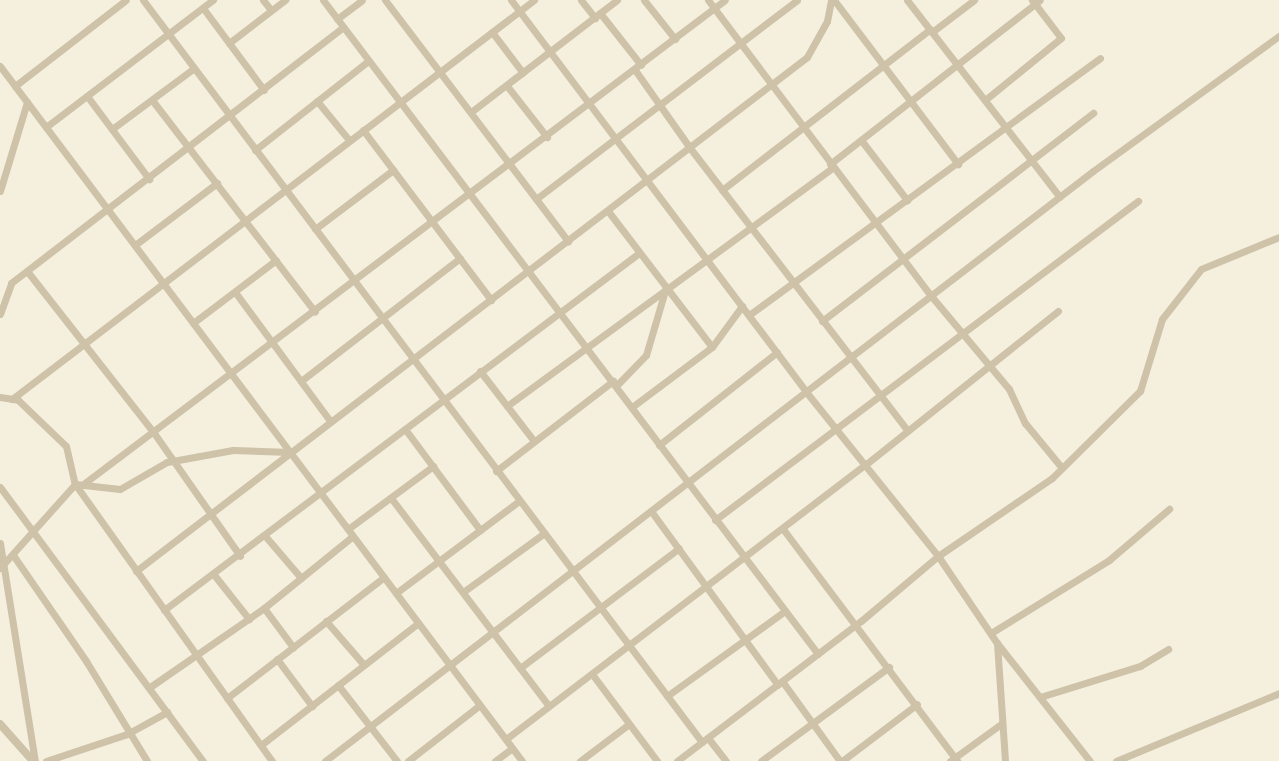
<!DOCTYPE html>
<style>
body{margin:0}
#map{position:relative;width:1279px;height:761px;overflow:hidden;background:#f5efdd;font-family:"Roboto Condensed",sans-serif}
div>[style]{position:absolute}
.minor>*{height:7px;margin:-3.5px;padding:0 3.5px;transform-origin:3.5px;border-radius:3.5px;background:#cec2a8}
.tertiary>*{height:8px;margin:-4px;padding:0 4px;transform-origin:4px;border-radius:4px;background:#cec2a8}
span{translate:-50% -50%;white-space:nowrap;text-align:center;line-height:1.15;-webkit-text-stroke:4.5px #fcf7ea;paint-order:stroke}
</style>
<div id="map">
<div class="minor">
<i style="left:143px;top:0;width:929px;rotate:53.01deg"></i>
<i style="left:263px;top:0;width:13px;rotate:51deg"></i>
<i style="left:323px;top:0;width:820px;rotate:52.88deg"></i>
<i style="left:385px;top:0;width:303px;rotate:52.8deg"></i>
<i style="left:511px;top:0;width:492px;rotate:53deg"></i>
<i style="left:807px;top:393px;width:209px;rotate:51.2deg"></i>
<i style="left:938px;top:556px;width:105px;rotate:55.9deg"></i>
<i style="left:997px;top:643px;width:118px;rotate:86.1deg"></i>
<i style="left:581px;top:0;width:23px;rotate:52deg"></i>
<i style="left:644px;top:0;width:50px;rotate:51.5deg"></i>
<i style="left:708px;top:0;width:372px;rotate:53deg"></i>
<i style="left:932px;top:297px;width:120px;rotate:50.1deg"></i>
<i style="left:1009px;top:389px;width:38px;rotate:65deg"></i>
<i style="left:1025px;top:423px;width:58px;rotate:50.6deg"></i>
<i style="left:834px;top:0;width:206px;rotate:52.9deg"></i>
<i style="left:907px;top:0;width:249px;rotate:52.2deg"></i>
<i style="left:203px;top:8px;width:102px;rotate:53.4deg"></i>
<i style="left:600px;top:13px;width:66px;rotate:51.7deg"></i>
<i style="left:337px;top:19px;width:31px;rotate:-37deg"></i>
<i style="left:492px;top:32px;width:51px;rotate:52.9deg"></i>
<i style="left:932px;top:32px;width:53px;rotate:-37.3deg"></i>
<i style="left:229px;top:43px;width:71px;rotate:-37.5deg"></i>
<i style="left:0;top:66px;width:869px;rotate:53.09deg"></i>
<i style="left:635px;top:70px;width:95px;rotate:54.8deg"></i>
<i style="left:690px;top:148px;width:357px;rotate:52.4deg"></i>
<i style="left:15px;top:86px;width:140px;rotate:-37.8deg"></i>
<i style="left:507px;top:86px;width:65px;rotate:51.9deg"></i>
<i style="left:87px;top:96px;width:104px;rotate:53.2deg"></i>
<i style="left:152px;top:100px;width:267px;rotate:52.4deg"></i>
<i style="left:985px;top:100px;width:98px;rotate:-39.2deg"></i>
<i style="left:1061px;top:38px;width:48px;rotate:-127.3deg"></i>
<i style="left:317px;top:101px;width:50px;rotate:50.6deg"></i>
<i style="left:471px;top:112px;width:184px;rotate:-37.5deg"></i>
<i style="left:46px;top:127px;width:210px;rotate:-37.3deg"></i>
<i style="left:112px;top:129px;width:102px;rotate:-36.6deg"></i>
<i style="left:363px;top:130px;width:213px;rotate:53deg"></i>
<i style="left:861px;top:140px;width:76px;rotate:52.5deg"></i>
<i style="left:255px;top:150px;width:144px;rotate:-38.2deg"></i>
<i style="left:830px;top:164px;width:266px;rotate:-38deg"></i>
<i style="left:722px;top:190px;width:263px;rotate:-37.7deg"></i>
<i style="left:0;top:191px;width:93px;rotate:-73.1deg"></i>
<i style="left:536px;top:199px;width:328px;rotate:-37.3deg"></i>
<i style="left:608px;top:211px;width:171px;rotate:52.6deg"></i>
<i style="left:315px;top:229px;width:98px;rotate:-37.1deg"></i>
<i style="left:135px;top:245px;width:103px;rotate:-37.1deg"></i>
<i style="left:27px;top:271px;width:206px;rotate:51.9deg"></i>
<i style="left:154px;top:433px;width:150px;rotate:55deg"></i>
<i style="left:235px;top:292px;width:160px;rotate:53.6deg"></i>
<i style="left:0;top:314px;width:33px;rotate:-70deg"></i>
<i style="left:11px;top:283px;width:419px;rotate:-37.6deg"></i>
<i style="left:749px;top:315px;width:435px;rotate:-36.2deg"></i>
<i style="left:822px;top:321px;width:342px;rotate:-37.5deg"></i>
<i style="left:193px;top:323px;width:104px;rotate:-37.2deg"></i>
<i style="left:480px;top:371px;width:88px;rotate:52.4deg"></i>
<i style="left:301px;top:381px;width:201px;rotate:-37.7deg"></i>
<i style="left:616px;top:386px;width:43px;rotate:-45.9deg"></i>
<i style="left:646px;top:355px;width:71px;rotate:-73.6deg"></i>
<i style="left:0;top:397px;width:18px;rotate:9deg"></i>
<i style="left:18px;top:400px;width:66px;rotate:43.8deg"></i>
<i style="left:66px;top:446px;width:39px;rotate:77deg"></i>
<i style="left:75px;top:484px;width:340px;rotate:54.6deg"></i>
<i style="left:12px;top:399px;width:657px;rotate:-37.39deg"></i>
<i style="left:507px;top:406px;width:404px;rotate:-36.2deg"></i>
<i style="left:632px;top:407px;width:100px;rotate:-36.9deg"></i>
<i style="left:712px;top:347px;width:51px;rotate:-53.8deg"></i>
<i style="left:405px;top:429px;width:126px;rotate:53.4deg"></i>
<i style="left:659px;top:445px;width:150px;rotate:-38.2deg"></i>
<i style="left:496px;top:471px;width:148px;rotate:-37.6deg"></i>
<i style="left:82px;top:485px;width:805px;rotate:-37.03deg"></i>
<i style="left:0;top:487px;width:341px;rotate:53.5deg"></i>
<i style="left:391px;top:498px;width:261px;rotate:52.8deg"></i>
<i style="left:651px;top:511px;width:215px;rotate:53.9deg"></i>
<i style="left:715px;top:520px;width:530px;rotate:-37.02deg"></i>
<i style="left:348px;top:529px;width:106px;rotate:-36.5deg"></i>
<i style="left:783px;top:529px;width:290px;rotate:53.1deg"></i>
<i style="left:266px;top:537px;width:54px;rotate:49.5deg"></i>
<i style="left:0;top:543px;width:221px;rotate:80.9deg"></i>
<i style="left:13px;top:555px;width:129px;rotate:55.4deg"></i>
<i style="left:86px;top:661px;width:117px;rotate:58.6deg"></i>
<i style="left:0;top:568px;width:113px;rotate:-48.2deg"></i>
<i style="left:75px;top:484px;width:45px;rotate:6.3deg"></i>
<i style="left:120px;top:489px;width:54px;rotate:-29.9deg"></i>
<i style="left:167px;top:462px;width:67px;rotate:-10.3deg"></i>
<i style="left:233px;top:450px;width:57px;rotate:2deg"></i>
<i style="left:136px;top:571px;width:845px;rotate:-37.45deg"></i>
<i style="left:807px;top:57px;width:41px;rotate:-60.9deg"></i>
<i style="left:827px;top:21px;width:21px;rotate:-79deg"></i>
<i style="left:215px;top:576px;width:55px;rotate:51.7deg"></i>
<i style="left:463px;top:592px;width:99px;rotate:-35.9deg"></i>
<i style="left:396px;top:593px;width:154px;rotate:-36.8deg"></i>
<i style="left:264px;top:608px;width:49px;rotate:53.4deg"></i>
<i style="left:164px;top:610px;width:594px;rotate:-36.93deg"></i>
<i style="left:326px;top:621px;width:58px;rotate:49.2deg"></i>
<i style="left:991px;top:633px;width:139px;rotate:-31.7deg"></i>
<i style="left:1109px;top:560px;width:79px;rotate:-40.4deg"></i>
<i style="left:997px;top:643px;width:150px;rotate:51.8deg"></i>
<i style="left:277px;top:659px;width:59px;rotate:53.3deg"></i>
<i style="left:520px;top:668px;width:199px;rotate:-37deg"></i>
<i style="left:592px;top:674px;width:109px;rotate:53.2deg"></i>
<i style="left:782px;top:681px;width:99px;rotate:54.1deg"></i>
<i style="left:338px;top:685px;width:96px;rotate:52.2deg"></i>
<i style="left:150px;top:687px;width:139px;rotate:-34.7deg"></i>
<i style="left:264px;top:608px;width:114px;rotate:-39deg"></i>
<i style="left:667px;top:696px;width:145px;rotate:-35.8deg"></i>
<i style="left:1040px;top:697px;width:105px;rotate:-17.2deg"></i>
<i style="left:1140px;top:666px;width:33px;rotate:-31deg"></i>
<i style="left:227px;top:698px;width:198px;rotate:-37.6deg"></i>
<i style="left:708px;top:738px;width:29px;rotate:52deg"></i>
<i style="left:506px;top:739px;width:452px;rotate:-37.4deg"></i>
<i style="left:865px;top:465px;width:247px;rotate:-38.6deg"></i>
<i style="left:261px;top:745px;width:199px;rotate:-37.8deg"></i>
<i style="left:46px;top:761px;width:85px;rotate:-18.4deg"></i>
<i style="left:127px;top:734px;width:46px;rotate:-28.8deg"></i>
<i style="left:325px;top:761px;width:968px;rotate:-37.53deg"></i>
<i style="left:1093px;top:171px;width:230px;rotate:-36deg"></i>
<i style="left:408px;top:761px;width:91px;rotate:-37.9deg"></i>
<i style="left:495px;top:761px;width:21px;rotate:-37deg"></i>
<i style="left:580px;top:761px;width:61px;rotate:-37.1deg"></i>
<i style="left:677px;top:761px;width:231px;rotate:-37.3deg"></i>
<i style="left:861px;top:621px;width:101px;rotate:-40.2deg"></i>
<i style="left:938px;top:556px;width:138px;rotate:-34.4deg"></i>
<i style="left:1052px;top:478px;width:124px;rotate:-44.7deg"></i>
<i style="left:1140px;top:391px;width:75px;rotate:-73deg"></i>
<i style="left:1162px;top:319px;width:63px;rotate:-52deg"></i>
<i style="left:1201px;top:269px;width:84px;rotate:-22.3deg"></i>
<i style="left:761px;top:761px;width:159px;rotate:-36.3deg"></i>
<i style="left:842px;top:761px;width:94px;rotate:-37.2deg"></i>
<i style="left:950px;top:761px;width:63px;rotate:-36deg"></i>
<i style="left:1116px;top:761px;width:177px;rotate:-22.6deg"></i>
</div>
<div class="tertiary">
<i style="left:0;top:724px;width:50px;rotate:48.3deg"></i>
</div>
</div>
